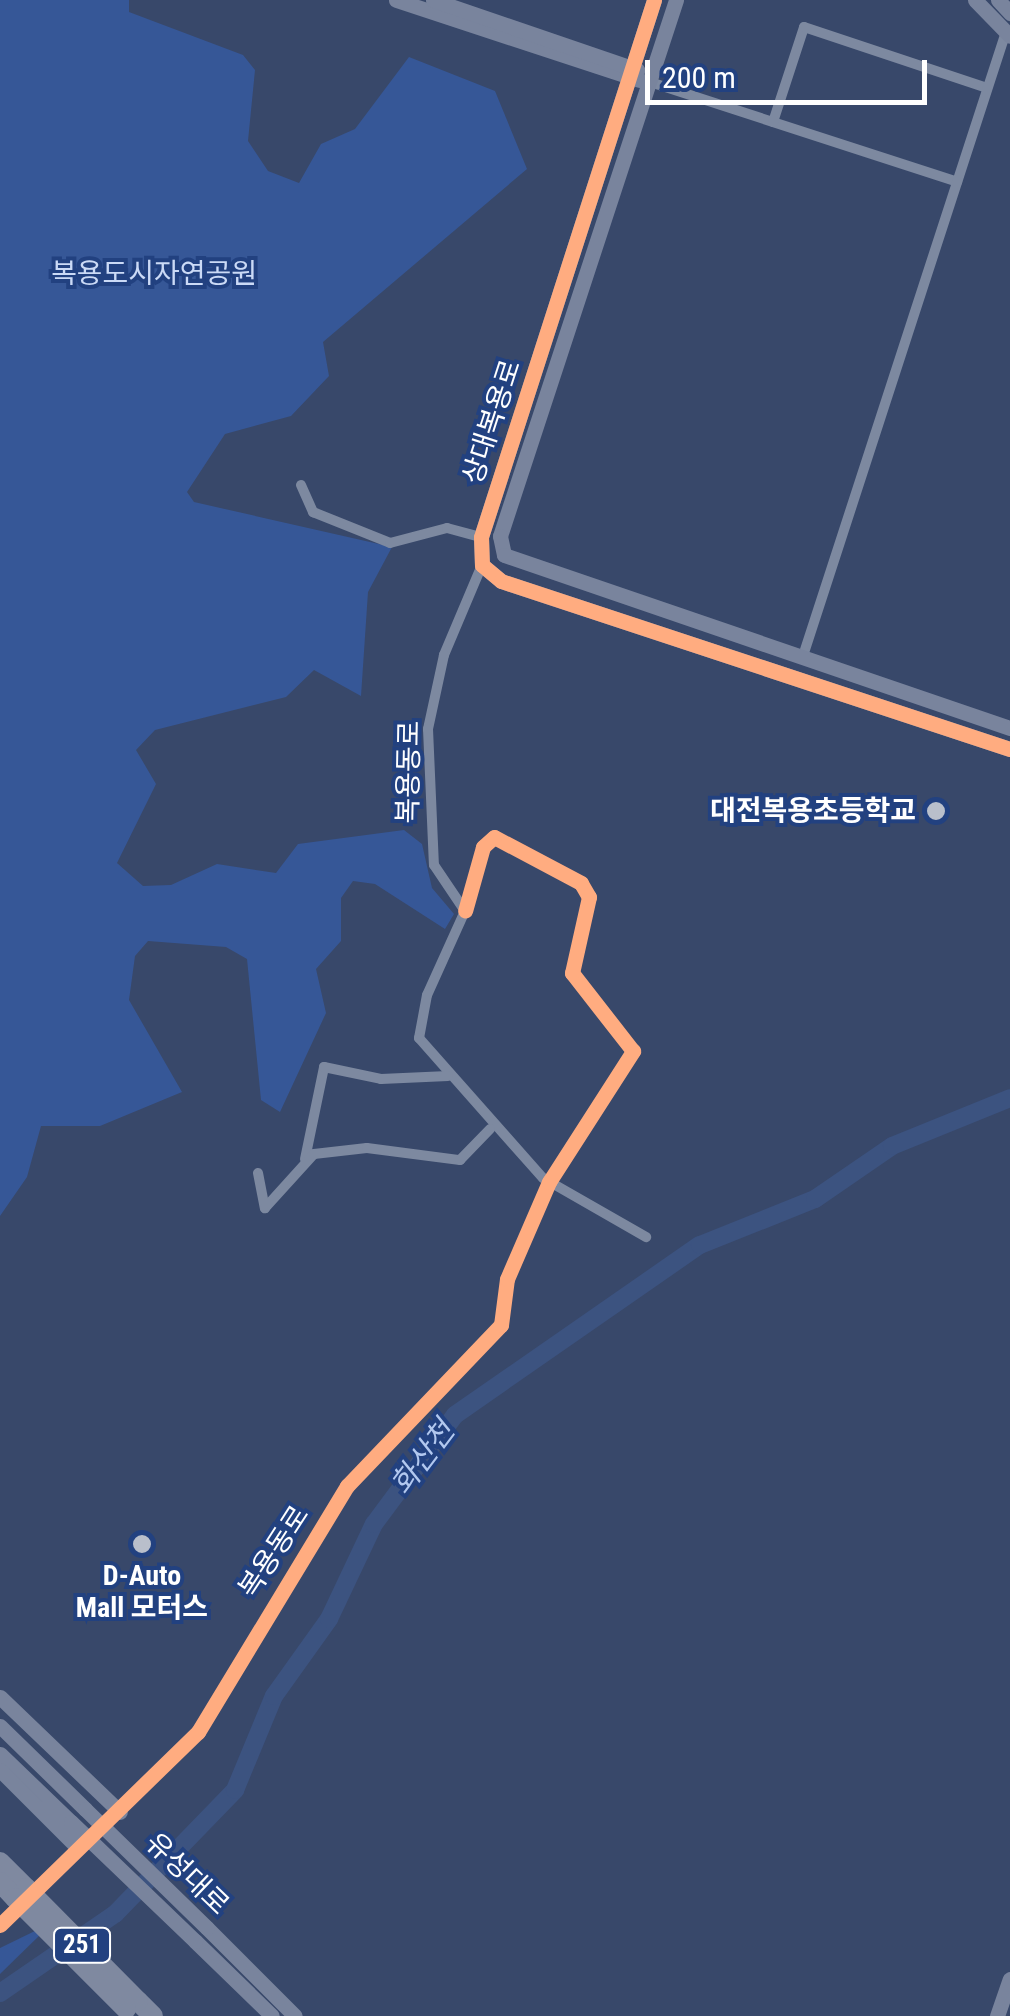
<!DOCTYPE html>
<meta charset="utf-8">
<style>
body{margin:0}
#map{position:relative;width:1010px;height:2016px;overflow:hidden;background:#38486a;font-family:"Roboto Condensed","Noto Sans KR",sans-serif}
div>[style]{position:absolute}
.green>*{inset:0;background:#365797}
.river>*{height:18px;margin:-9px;padding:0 9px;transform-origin:9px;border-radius:9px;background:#3c5380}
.street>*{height:10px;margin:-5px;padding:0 5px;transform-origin:5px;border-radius:5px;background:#7d89a0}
.secondary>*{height:15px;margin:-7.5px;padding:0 7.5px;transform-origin:7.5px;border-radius:7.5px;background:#79849d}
.highway>*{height:20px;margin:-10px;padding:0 10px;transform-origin:10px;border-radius:10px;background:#7f89a0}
.secondary-bridge>*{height:15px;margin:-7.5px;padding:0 7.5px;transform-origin:7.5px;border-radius:7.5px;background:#79849d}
.highway-bridge>*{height:20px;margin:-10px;padding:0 10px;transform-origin:10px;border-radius:10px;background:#7f89a0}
.cycleway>*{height:15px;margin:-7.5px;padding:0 7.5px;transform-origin:7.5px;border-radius:7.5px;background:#ffac80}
.dots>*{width:28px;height:28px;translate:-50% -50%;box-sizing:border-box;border:5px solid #224180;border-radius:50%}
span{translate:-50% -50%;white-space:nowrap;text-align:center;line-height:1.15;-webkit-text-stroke:8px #224180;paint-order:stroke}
.shield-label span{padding:2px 8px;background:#224180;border:2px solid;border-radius:8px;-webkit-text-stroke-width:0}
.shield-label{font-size:25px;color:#fff;font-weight:700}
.park-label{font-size:28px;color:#cbdaf6}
.street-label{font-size:28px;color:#fff}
.poi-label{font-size:28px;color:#fff;font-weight:700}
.right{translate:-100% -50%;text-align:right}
.water-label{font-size:30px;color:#b2c8ef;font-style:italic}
.scale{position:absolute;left:645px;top:60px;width:282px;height:45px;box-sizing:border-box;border:5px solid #fff;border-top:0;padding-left:12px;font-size:30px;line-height:35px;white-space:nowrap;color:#fff;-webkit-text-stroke:8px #224180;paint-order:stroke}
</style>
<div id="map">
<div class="green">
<i style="clip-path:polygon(0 0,129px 0,129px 12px,243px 55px,255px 70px,248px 141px,268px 171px,299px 183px,321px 144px,355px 129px,409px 57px,495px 91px,527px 169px,323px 342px,329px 376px,291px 416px,225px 434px,187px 492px,194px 502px,392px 547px,368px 592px,361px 696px,314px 670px,286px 697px,155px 730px,136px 750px,156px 784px,117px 863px,143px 886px,171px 885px,217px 864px,276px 873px,298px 844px,404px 830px,422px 844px,432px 888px,454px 914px,445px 929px,375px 884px,353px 881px,341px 898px,341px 941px,316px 969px,326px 1013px,280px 1112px,261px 1100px,247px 959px,226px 947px,148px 941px,135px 956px,129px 1000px,182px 1092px,100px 1126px,41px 1126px,27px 1177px,0 1216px)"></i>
<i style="clip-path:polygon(39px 1929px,42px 1933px,0 1974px,0 1948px)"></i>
</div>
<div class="river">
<i style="left:0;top:1993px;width:140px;rotate:-34.5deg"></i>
<i style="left:115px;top:1914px;width:173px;rotate:-45.9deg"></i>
<i style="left:235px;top:1790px;width:102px;rotate:-67.5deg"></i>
<i style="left:274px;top:1696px;width:95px;rotate:-54.5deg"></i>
<i style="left:329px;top:1619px;width:105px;rotate:-64.7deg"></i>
<i style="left:374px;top:1524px;width:136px;rotate:-53.4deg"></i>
<i style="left:455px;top:1415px;width:298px;rotate:-34.8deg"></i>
<i style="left:700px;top:1245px;width:124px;rotate:-21.8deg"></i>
<i style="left:815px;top:1199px;width:93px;rotate:-34.5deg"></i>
<i style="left:892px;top:1146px;width:127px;rotate:-22.1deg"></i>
</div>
<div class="street">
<i style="left:650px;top:82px;width:323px;rotate:18deg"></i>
<i style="left:773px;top:122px;width:100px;rotate:-71.9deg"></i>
<i style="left:804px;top:27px;width:193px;rotate:18.4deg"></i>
<i style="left:301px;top:485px;width:30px;rotate:66deg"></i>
<i style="left:313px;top:512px;width:83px;rotate:21.9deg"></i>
<i style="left:390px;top:543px;width:59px;rotate:-14.7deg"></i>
<i style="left:447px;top:528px;width:35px;rotate:15deg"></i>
<i style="left:482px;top:565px;width:98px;rotate:112.9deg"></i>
<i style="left:444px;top:655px;width:76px;rotate:102.2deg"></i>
<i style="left:428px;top:729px;width:136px;rotate:87.5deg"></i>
<i style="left:434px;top:865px;width:55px;rotate:56deg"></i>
<i style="left:465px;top:911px;width:92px;rotate:114.3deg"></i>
<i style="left:427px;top:995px;width:44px;rotate:100.5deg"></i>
<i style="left:419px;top:1038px;width:187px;rotate:48.5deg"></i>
<i style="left:543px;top:1178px;width:119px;rotate:29.8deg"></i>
<i style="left:802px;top:659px;width:659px;rotate:-71.98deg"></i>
<i style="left:305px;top:1159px;width:94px;rotate:-78.3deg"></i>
<i style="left:324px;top:1067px;width:58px;rotate:11.9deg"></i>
<i style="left:381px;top:1079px;width:67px;rotate:-2.6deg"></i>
<i style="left:258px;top:1173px;width:36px;rotate:79deg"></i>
<i style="left:265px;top:1208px;width:73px;rotate:-47.8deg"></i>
<i style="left:314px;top:1154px;width:53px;rotate:-6.5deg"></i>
<i style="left:367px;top:1148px;width:94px;rotate:7.4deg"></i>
<i style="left:460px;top:1160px;width:43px;rotate:-45.9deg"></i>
<i style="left:0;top:1925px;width:277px;rotate:-44.3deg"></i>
<i style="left:198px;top:1732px;width:288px;rotate:-58.8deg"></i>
<i style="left:347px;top:1486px;width:223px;rotate:-46.3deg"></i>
<i style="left:501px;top:1325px;width:46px;rotate:-82.6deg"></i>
<i style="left:507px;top:1279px;width:106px;rotate:-66.6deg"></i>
<i style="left:549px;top:1182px;width:156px;rotate:-57.3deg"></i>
<i style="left:633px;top:1051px;width:99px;rotate:-128deg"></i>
<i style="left:572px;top:973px;width:78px;rotate:-77.4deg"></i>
<i style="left:589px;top:897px;width:16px;rotate:-120deg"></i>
<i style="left:581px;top:883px;width:98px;rotate:-152.1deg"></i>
<i style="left:494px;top:837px;width:15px;rotate:138deg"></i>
<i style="left:483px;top:847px;width:66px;rotate:105.7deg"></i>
</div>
<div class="secondary">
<i style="left:396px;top:0;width:256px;rotate:18.2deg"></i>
<i style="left:433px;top:0;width:216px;rotate:18.9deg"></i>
<i style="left:654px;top:0;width:564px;rotate:107.86deg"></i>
<i style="left:481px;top:537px;width:28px;rotate:88deg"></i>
<i style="left:482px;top:565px;width:25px;rotate:40deg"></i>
<i style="left:501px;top:581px;width:536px;rotate:18.27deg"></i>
<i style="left:676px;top:0;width:564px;rotate:108.18deg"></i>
<i style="left:500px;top:536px;width:19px;rotate:78deg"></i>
<i style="left:504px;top:555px;width:535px;rotate:18.88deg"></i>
<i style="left:975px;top:0;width:50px;rotate:45.8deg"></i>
<i style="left:998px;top:0;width:18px;rotate:47deg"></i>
<i style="left:0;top:1697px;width:166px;rotate:43.8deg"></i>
<i style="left:0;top:1726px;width:119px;rotate:44.3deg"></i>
<i style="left:0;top:1754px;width:98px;rotate:43.8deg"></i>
<i style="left:0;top:1770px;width:110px;rotate:45deg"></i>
<i style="left:207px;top:1928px;width:124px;rotate:45deg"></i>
<i style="left:195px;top:1941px;width:107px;rotate:44.2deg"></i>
<i style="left:997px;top:2016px;width:39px;rotate:-71deg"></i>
</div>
<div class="highway">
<i style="left:0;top:1862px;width:37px;rotate:45deg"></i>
<i style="left:0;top:1882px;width:22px;rotate:47deg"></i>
<i style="left:138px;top:2001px;width:21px;rotate:45deg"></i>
</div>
<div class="secondary-bridge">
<i style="left:85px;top:1809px;width:170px;rotate:44.3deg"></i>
<i style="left:71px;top:1822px;width:172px;rotate:43.8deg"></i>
</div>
<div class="highway-bridge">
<i style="left:26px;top:1888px;width:159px;rotate:45.3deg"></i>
<i style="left:15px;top:1898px;width:157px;rotate:45deg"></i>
</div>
<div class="cycleway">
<i style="left:654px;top:0;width:564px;rotate:107.86deg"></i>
<i style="left:481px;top:537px;width:28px;rotate:88deg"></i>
<i style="left:482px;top:565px;width:25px;rotate:40deg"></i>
<i style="left:501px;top:581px;width:536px;rotate:18.27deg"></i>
<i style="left:0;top:1925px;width:277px;rotate:-44.3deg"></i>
<i style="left:198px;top:1732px;width:288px;rotate:-58.8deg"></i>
<i style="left:347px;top:1486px;width:223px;rotate:-46.3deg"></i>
<i style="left:501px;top:1325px;width:46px;rotate:-82.6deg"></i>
<i style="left:507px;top:1279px;width:106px;rotate:-66.6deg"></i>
<i style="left:549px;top:1182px;width:156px;rotate:-57.3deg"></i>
<i style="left:633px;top:1051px;width:99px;rotate:-128deg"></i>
<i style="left:572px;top:973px;width:78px;rotate:-77.4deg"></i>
<i style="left:589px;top:897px;width:16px;rotate:-120deg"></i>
<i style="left:581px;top:883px;width:98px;rotate:-152.1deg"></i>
<i style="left:494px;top:837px;width:15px;rotate:138deg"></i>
<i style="left:483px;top:847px;width:66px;rotate:105.7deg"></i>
</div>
<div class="dots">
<i style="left:936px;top:811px;background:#b9bfcb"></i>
<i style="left:142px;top:1544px;background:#b9bfcb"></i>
</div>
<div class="shield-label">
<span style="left:82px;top:1945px">251</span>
</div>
<div class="park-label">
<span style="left:154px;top:274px">복용도시자연공원</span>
</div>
<div class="street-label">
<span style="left:492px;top:422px;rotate:-72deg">상대복용로</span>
<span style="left:409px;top:772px;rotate:-89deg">복용동로</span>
<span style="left:274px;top:1552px;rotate:-57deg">복용동로</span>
<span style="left:187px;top:1874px;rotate:44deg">유성대로</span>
</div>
<div class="poi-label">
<span class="right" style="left:916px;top:811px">대전복용초등학교</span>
<span style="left:142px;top:1592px">D-Auto<br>Mall 모터스</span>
</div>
<div class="water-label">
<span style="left:423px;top:1458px;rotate:-53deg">화산천</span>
</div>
<div class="scale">200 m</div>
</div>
